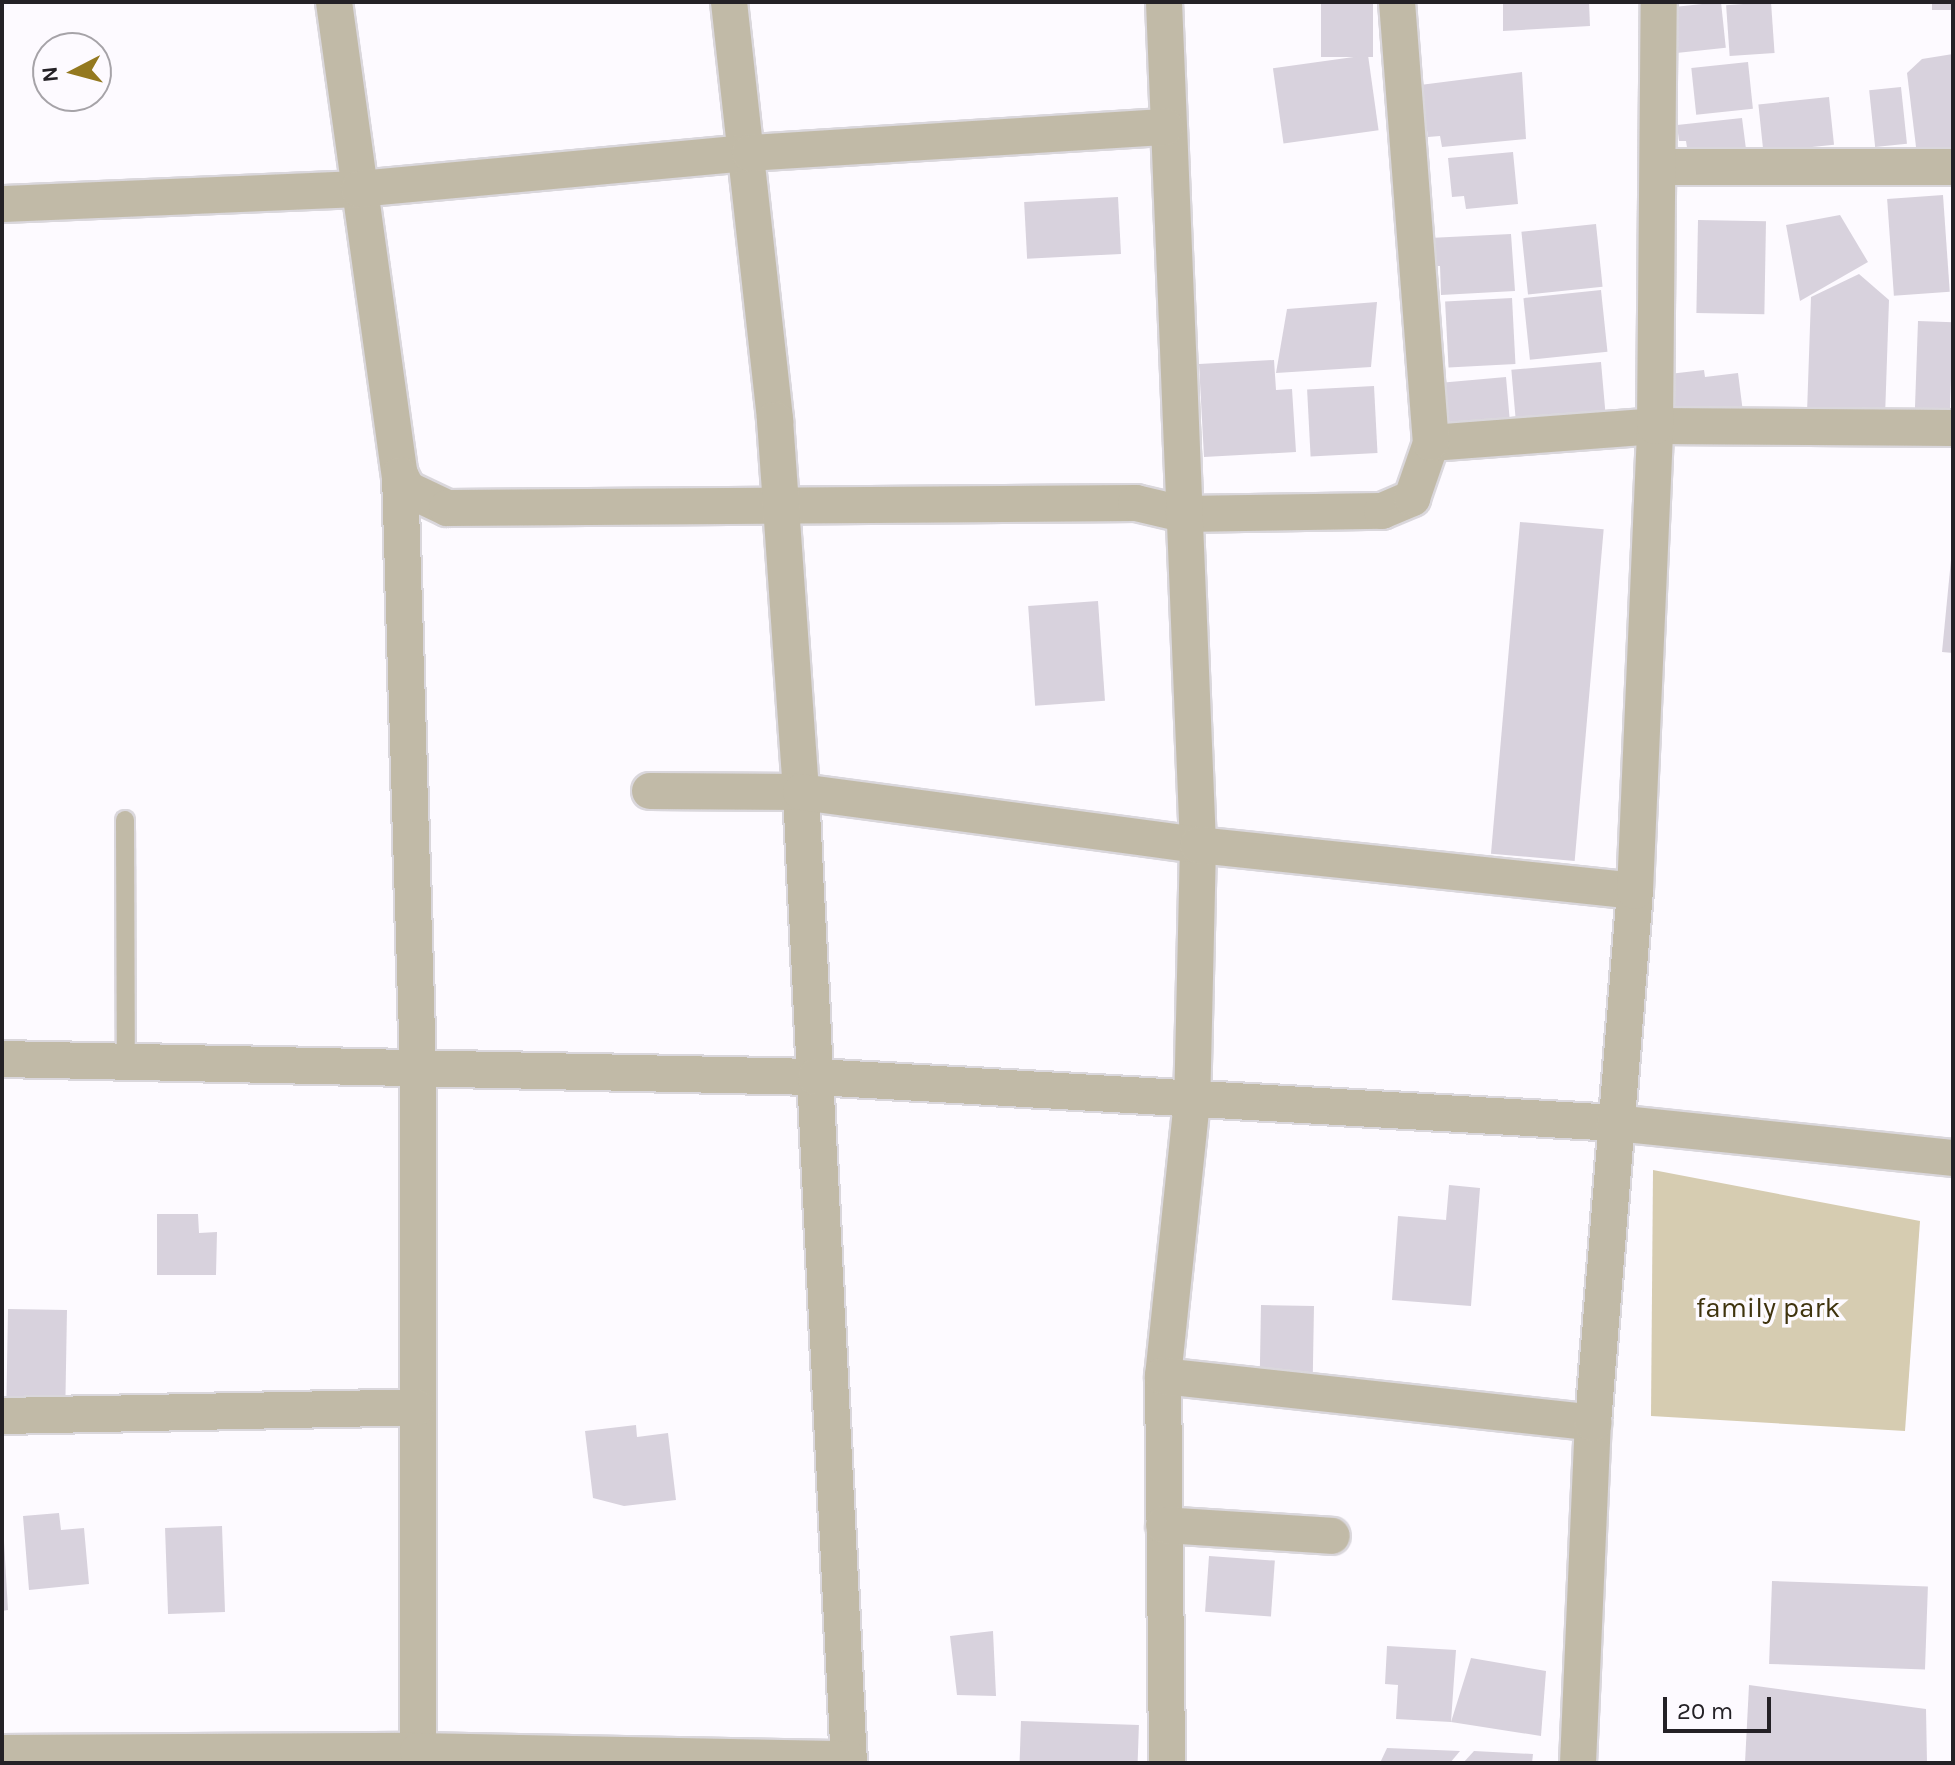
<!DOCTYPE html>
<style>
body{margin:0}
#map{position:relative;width:1955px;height:1765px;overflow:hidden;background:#fdfaff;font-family:Karla,sans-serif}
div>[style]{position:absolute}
.green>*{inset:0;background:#d6ccb1}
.building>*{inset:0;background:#d8d2dd;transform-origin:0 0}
.roads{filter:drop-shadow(2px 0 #dad7dc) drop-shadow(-2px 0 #dad7dc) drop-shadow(0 2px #dad7dc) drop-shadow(0 -2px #dad7dc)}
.lane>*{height:18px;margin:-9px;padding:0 9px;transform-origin:9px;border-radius:9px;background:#c1baa7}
.street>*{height:36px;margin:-18px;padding:0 18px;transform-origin:18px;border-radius:18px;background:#c1baa7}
span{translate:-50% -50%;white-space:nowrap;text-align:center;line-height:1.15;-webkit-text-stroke:7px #fdfaff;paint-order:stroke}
.park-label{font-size:28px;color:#3f330e}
.frame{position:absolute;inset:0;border:4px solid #242126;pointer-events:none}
.north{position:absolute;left:32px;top:32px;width:80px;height:80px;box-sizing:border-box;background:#fdfaff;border:2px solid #a6a3a8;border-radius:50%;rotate:264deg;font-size:22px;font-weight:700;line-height:32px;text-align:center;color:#242126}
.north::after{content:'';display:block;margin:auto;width:28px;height:36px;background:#947920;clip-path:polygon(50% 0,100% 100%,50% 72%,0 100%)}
.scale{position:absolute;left:1663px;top:1697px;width:108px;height:36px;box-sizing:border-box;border:4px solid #242126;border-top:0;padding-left:10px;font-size:24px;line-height:28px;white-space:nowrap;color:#242126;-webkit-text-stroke:6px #fdfaff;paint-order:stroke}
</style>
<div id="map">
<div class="green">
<i style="clip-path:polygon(1653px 1170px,1920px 1221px,1905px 1431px,1651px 1416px)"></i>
</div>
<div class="building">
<i style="left:1321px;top:2px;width:52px;height:55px"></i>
<i style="clip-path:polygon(1503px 2px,1589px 2px,1590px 26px,1503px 31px)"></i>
<i style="left:1721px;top:2px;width:46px;height:52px;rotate:84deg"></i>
<i style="left:1771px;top:2px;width:51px;height:45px;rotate:86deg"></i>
<i style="left:1932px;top:2px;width:21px;height:8px"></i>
<i style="clip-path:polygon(1953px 54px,1953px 156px,1917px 155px,1907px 73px,1922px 59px)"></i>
<i style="left:1368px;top:55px;width:76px;height:96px;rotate:82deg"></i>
<i style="left:1748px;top:62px;width:47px;height:57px;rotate:84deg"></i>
<i style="clip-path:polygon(1522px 72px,1526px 139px,1442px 147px,1440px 136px,1428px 137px,1420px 85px)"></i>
<i style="left:1901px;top:87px;width:57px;height:32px;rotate:84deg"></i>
<i style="left:1829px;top:97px;width:48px;height:71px;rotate:84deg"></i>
<i style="clip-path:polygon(1742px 118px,1747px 157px,1689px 161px,1686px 141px,1679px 141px,1677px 125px)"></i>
<i style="clip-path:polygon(1513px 152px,1518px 204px,1466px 209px,1464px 196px,1452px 197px,1448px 158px)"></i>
<i style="left:1943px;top:195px;width:97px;height:56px;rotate:86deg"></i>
<i style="left:1118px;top:197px;width:57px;height:94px;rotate:87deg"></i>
<i style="clip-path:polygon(1840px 215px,1868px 262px,1800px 301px,1786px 225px)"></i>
<i style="left:1698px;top:220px;width:68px;height:93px;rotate:1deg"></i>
<i style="left:1596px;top:224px;width:63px;height:75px;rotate:84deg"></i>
<i style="clip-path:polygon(1511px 234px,1515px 291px,1441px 295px,1440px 266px,1430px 266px,1429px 238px)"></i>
<i style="clip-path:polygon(1859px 274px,1889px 300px,1885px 417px,1807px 413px,1811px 297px)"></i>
<i style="left:1601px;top:290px;width:62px;height:78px;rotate:84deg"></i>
<i style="left:1512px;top:298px;width:66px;height:67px;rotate:87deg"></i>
<i style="clip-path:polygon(1377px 302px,1371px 367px,1276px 373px,1287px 309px)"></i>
<i style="left:1918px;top:321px;width:35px;height:92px;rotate:2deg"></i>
<i style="clip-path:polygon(1274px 360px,1276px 390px,1292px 389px,1296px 452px,1204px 457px,1199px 364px)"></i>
<i style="left:1601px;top:362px;width:85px;height:90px;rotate:85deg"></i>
<i style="clip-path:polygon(1704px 370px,1705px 377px,1738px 373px,1744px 420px,1676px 429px,1669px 374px)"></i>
<i style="left:1506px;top:377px;width:60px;height:62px;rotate:85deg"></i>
<i style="left:1374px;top:386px;width:67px;height:67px;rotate:87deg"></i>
<i style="left:1520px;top:522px;width:84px;height:333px;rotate:5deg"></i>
<i style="clip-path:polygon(1951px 560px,1953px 560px,1953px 653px,1942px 652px)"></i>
<i style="left:1098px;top:601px;width:100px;height:70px;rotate:86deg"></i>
<i style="clip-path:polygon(1449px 1185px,1480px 1188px,1471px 1306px,1392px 1300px,1398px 1216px,1446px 1220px)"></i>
<i style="clip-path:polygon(157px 1214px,198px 1214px,199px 1233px,217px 1232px,216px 1275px,157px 1275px)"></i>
<i style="left:1261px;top:1305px;width:53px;height:69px;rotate:1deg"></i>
<i style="left:8px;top:1309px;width:59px;height:93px;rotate:1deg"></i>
<i style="clip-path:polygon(636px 1425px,637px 1437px,668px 1433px,676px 1500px,624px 1506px,593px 1498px,585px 1431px)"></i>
<i style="clip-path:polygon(2px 1507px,8px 1610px,2px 1611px)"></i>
<i style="clip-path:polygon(59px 1513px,61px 1530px,84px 1528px,89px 1584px,29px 1590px,23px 1516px)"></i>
<i style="left:222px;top:1526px;width:86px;height:57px;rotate:88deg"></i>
<i style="left:1209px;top:1556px;width:66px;height:56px;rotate:4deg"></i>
<i style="left:1772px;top:1581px;width:156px;height:83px;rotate:2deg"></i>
<i style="clip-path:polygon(993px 1631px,996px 1696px,957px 1695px,950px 1636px)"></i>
<i style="clip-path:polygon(1387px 1646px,1456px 1650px,1451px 1722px,1396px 1719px,1398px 1685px,1385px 1684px)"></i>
<i style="clip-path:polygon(1471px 1658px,1546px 1671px,1541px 1736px,1451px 1722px)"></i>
<i style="clip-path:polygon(1749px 1685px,1926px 1709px,1927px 1763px,1745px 1763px)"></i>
<i style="left:1021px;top:1721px;width:118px;height:42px;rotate:2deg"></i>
<i style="clip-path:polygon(1387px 1748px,1460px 1751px,1450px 1763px,1380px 1763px)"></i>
<i style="clip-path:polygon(1474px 1751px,1533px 1754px,1532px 1763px,1463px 1763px)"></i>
</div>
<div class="roads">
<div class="lane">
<i style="left:125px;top:820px;width:240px;rotate:89.8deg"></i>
</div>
<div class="street">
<i style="left:334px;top:2px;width:478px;rotate:82.1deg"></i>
<i style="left:400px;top:475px;width:16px;rotate:63deg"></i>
<i style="left:407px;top:489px;width:44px;rotate:25.4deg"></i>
<i style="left:447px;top:508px;width:689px;rotate:-0.42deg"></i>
<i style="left:1136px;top:503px;width:48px;rotate:13.2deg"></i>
<i style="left:1183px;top:514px;width:199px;rotate:-0.9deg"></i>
<i style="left:1382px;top:511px;width:33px;rotate:-23deg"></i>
<i style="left:1412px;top:498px;width:58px;rotate:-70.9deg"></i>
<i style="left:1431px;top:443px;width:225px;rotate:-4.3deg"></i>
<i style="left:1655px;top:426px;width:298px;rotate:0.4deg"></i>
<i style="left:729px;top:2px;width:421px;rotate:83.7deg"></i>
<i style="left:775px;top:420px;width:373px;rotate:86deg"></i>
<i style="left:801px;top:792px;width:972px;rotate:87.17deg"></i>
<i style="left:1164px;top:2px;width:844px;rotate:87.69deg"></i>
<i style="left:1198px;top:845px;width:256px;rotate:91.3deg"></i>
<i style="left:1192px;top:1101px;width:277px;rotate:96deg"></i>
<i style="left:1163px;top:1376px;width:387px;rotate:89.4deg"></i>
<i style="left:1397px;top:2px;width:442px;rotate:85.6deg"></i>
<i style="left:1658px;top:167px;width:295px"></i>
<i style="left:2px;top:204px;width:357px;rotate:-2.4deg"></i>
<i style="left:359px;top:189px;width:393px;rotate:-5.3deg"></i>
<i style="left:750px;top:153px;width:416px;rotate:-3.6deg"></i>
<i style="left:400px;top:475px;width:593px;rotate:88.26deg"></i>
<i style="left:418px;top:1068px;width:695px;rotate:90deg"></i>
<i style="left:650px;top:791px;width:151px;rotate:0.4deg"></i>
<i style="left:801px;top:792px;width:401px;rotate:7.6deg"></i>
<i style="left:1198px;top:845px;width:439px;rotate:6deg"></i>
<i style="left:2px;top:1059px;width:814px;rotate:1.27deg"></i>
<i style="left:816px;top:1077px;width:800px;rotate:3.29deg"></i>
<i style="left:1615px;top:1123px;width:340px;rotate:5.9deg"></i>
<i style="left:1163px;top:1376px;width:433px;rotate:6.2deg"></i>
<i style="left:2px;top:1416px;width:414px;rotate:-1.2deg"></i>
<i style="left:1164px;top:1525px;width:168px;rotate:3.7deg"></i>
<i style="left:2px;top:1753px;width:416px;rotate:-0.3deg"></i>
<i style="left:418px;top:1751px;width:431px;rotate:1.1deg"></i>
<i style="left:1578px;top:1763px;width:340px;rotate:-87.5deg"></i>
<i style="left:1593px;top:1423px;width:534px;rotate:-85.49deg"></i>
<i style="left:1635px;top:891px;width:465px;rotate:-87.5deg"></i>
<i style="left:1655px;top:426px;width:424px;rotate:-89.5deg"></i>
</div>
</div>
<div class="park-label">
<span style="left:1768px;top:1308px">family park</span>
</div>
<div class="frame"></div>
<div class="north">N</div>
<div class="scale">20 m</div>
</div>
